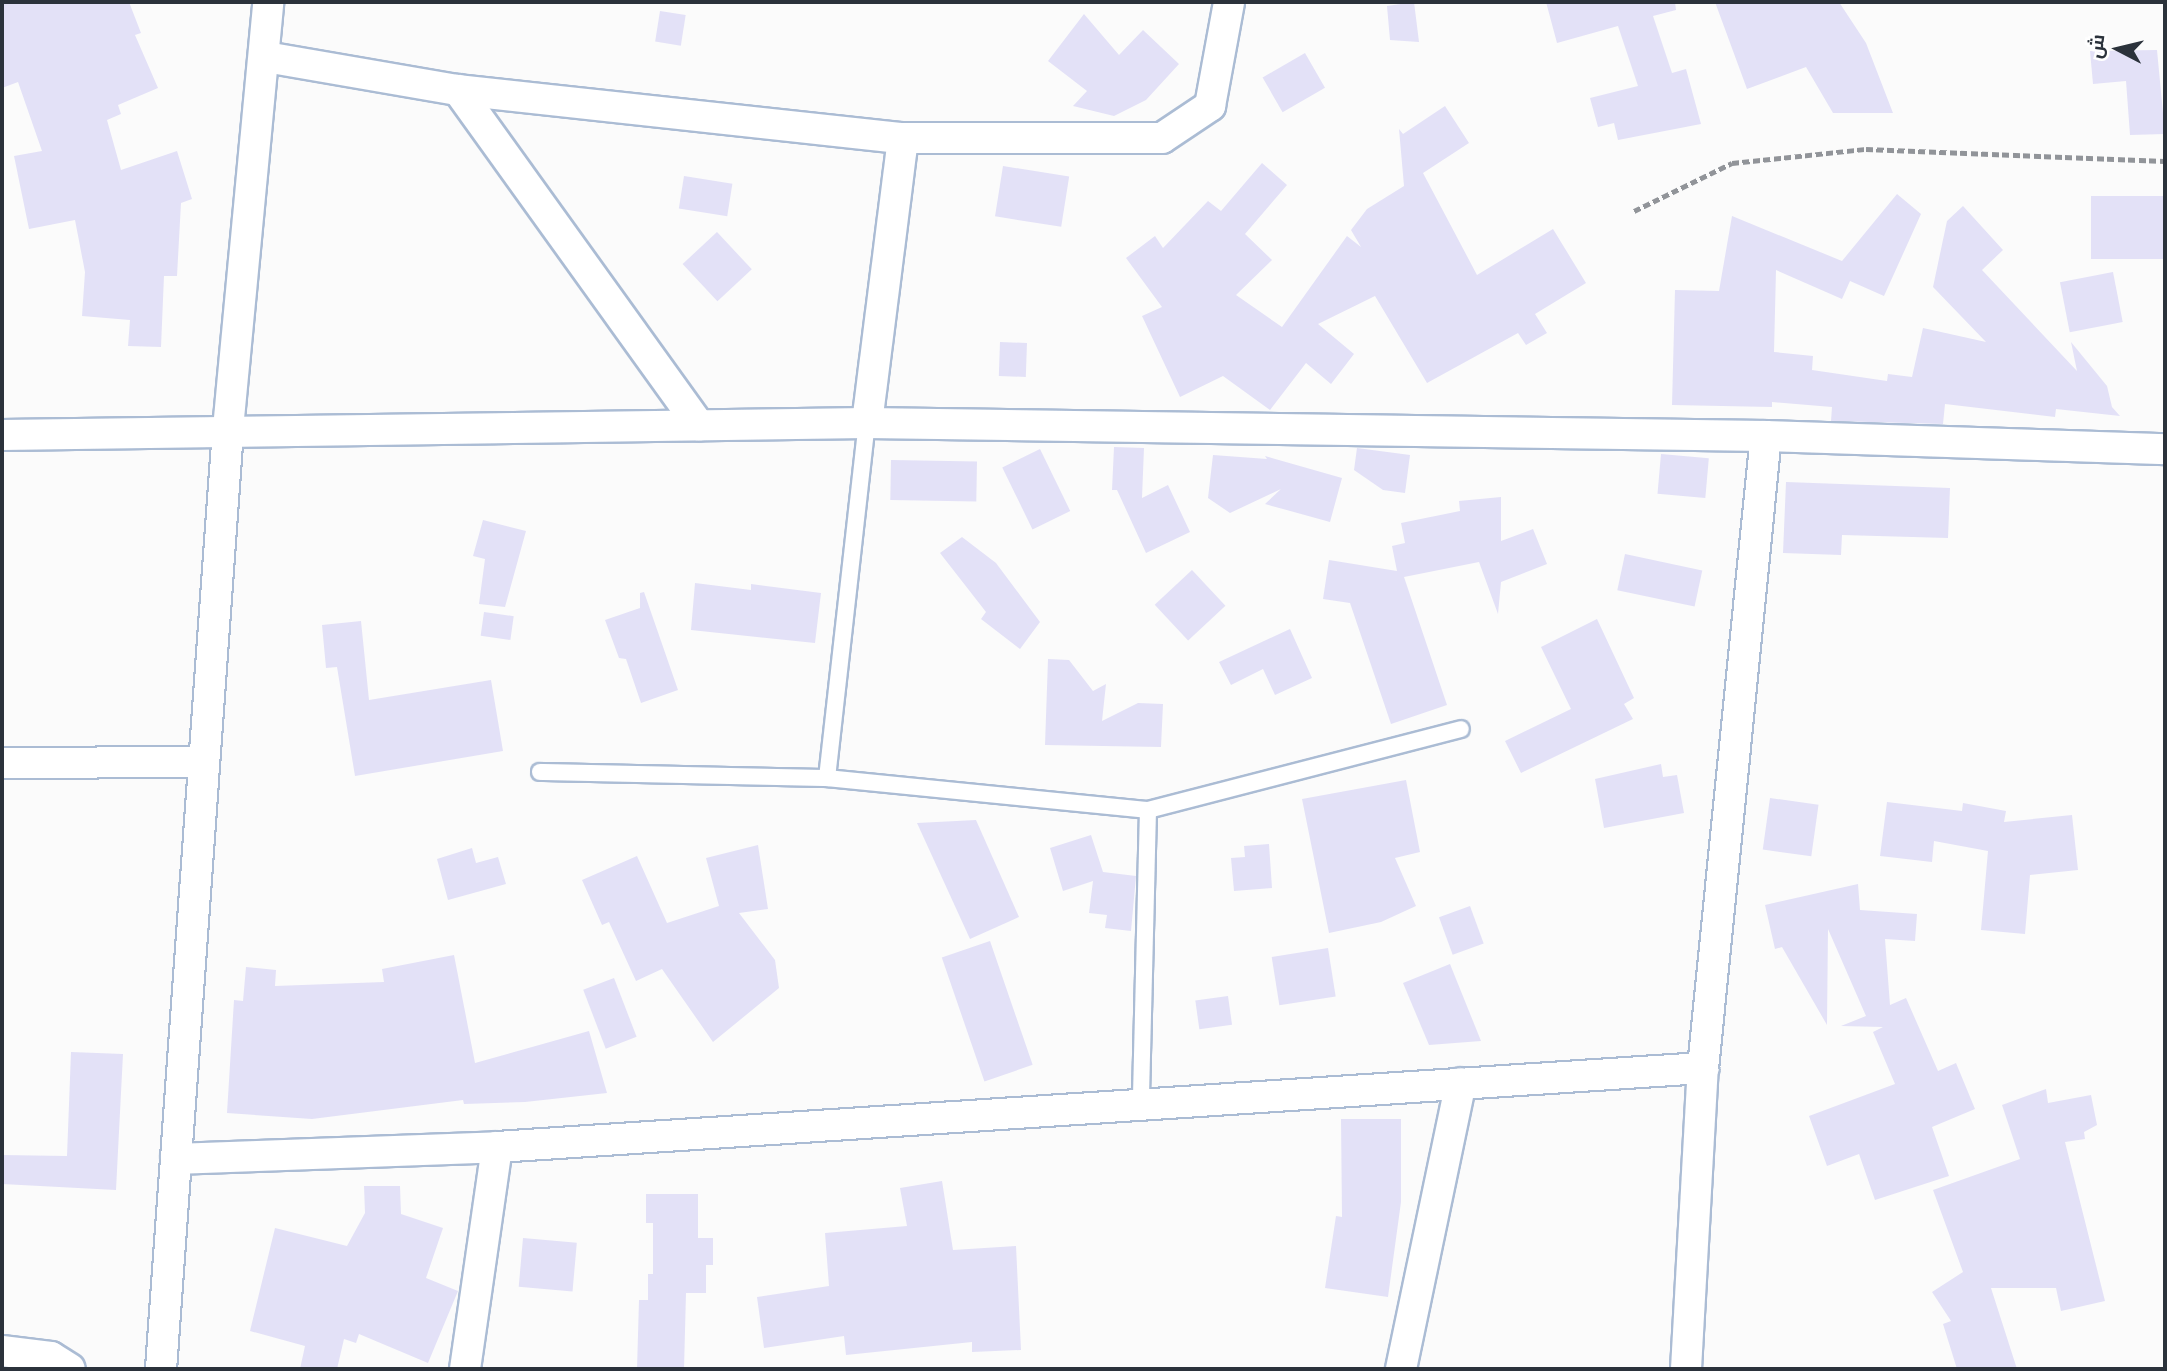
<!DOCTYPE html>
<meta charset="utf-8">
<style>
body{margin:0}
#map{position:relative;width:2167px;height:1371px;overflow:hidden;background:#fbfbfb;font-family:"DM Sans",Cairo,sans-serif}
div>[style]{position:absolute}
.building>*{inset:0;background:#e3e1f7;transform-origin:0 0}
.path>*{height:4.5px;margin-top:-2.25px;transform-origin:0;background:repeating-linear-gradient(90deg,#919499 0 7px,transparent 0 10.5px)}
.roads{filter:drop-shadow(2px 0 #abbcd4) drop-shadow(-2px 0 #abbcd4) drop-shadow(0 2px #abbcd4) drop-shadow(0 -2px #abbcd4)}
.service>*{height:16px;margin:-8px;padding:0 8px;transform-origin:8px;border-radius:8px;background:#fff}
.minor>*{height:30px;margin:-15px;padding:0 15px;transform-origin:15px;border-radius:15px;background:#fff}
span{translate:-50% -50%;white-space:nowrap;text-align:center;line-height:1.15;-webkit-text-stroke:5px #fff;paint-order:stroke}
.frame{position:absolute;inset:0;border:4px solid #2b323b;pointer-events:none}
.north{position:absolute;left:2083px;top:14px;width:70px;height:70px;-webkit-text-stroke:5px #fff;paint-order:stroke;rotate:277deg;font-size:19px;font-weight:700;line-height:28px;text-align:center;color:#2b323b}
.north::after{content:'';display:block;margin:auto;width:24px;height:32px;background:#2b323b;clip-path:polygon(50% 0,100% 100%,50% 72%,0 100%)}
</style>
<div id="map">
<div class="building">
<i style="clip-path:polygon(2px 2px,129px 2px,141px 33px,135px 35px,158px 88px,118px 105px,121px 114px,107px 120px,121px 170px,177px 151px,192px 199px,181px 203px,177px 276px,164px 276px,161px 347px,128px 346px,130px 320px,82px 316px,85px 272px,75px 220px,29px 229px,14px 156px,42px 151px,18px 82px,2px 88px)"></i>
<i style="clip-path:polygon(1414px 2px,1419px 42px,1390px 40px,1387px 6px)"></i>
<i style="clip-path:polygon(1546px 2px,1675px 2px,1676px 10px,1653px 16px,1672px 73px,1686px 69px,1701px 124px,1618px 140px,1614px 123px,1598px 127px,1590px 98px,1638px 86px,1618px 26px,1557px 43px)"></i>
<i style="clip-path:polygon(1715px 2px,1839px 2px,1866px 43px,1893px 113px,1833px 113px,1806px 67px,1747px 89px)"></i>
<i style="left:660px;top:11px;width:26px;height:31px;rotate:9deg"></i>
<i style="clip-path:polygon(1084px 14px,1119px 55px,1143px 30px,1179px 64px,1146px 100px,1114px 116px,1073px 106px,1087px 91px,1048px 61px)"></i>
<i style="clip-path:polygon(2157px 50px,2165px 134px,2130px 135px,2126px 81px,2093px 84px,2090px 51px)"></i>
<i style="left:1305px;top:53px;width:40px;height:49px;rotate:60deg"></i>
<i style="clip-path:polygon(1445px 106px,1469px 143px,1423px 173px,1477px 275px,1553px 229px,1586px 283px,1535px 314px,1547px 333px,1526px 345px,1518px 333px,1427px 383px,1375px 296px,1318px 324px,1354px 354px,1331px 384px,1306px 363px,1270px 410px,1223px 376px,1180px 397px,1142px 316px,1162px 307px,1126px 258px,1155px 236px,1163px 248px,1208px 201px,1221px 211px,1262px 163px,1287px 185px,1245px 234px,1272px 260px,1236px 295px,1282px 327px,1347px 236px,1361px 247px,1351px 230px,1367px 209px,1404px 186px,1399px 129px,1403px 134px)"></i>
<i style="left:1003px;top:166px;width:67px;height:51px;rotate:9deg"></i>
<i style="left:684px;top:176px;width:49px;height:33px;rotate:9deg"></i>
<i style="clip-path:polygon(1897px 194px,1921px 214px,1884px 296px,1850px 281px,1842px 299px,1776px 270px,1774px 352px,1813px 356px,1812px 370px,1887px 381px,1888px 374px,1912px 377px,1923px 328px,1986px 342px,1933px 287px,1947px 221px,1963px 206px,2003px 250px,1982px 270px,2077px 371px,2071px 342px,2107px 386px,2112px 407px,2120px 416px,2056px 409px,2055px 417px,1945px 404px,1943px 424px,1831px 421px,1832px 407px,1772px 402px,1772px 407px,1672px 405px,1675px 290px,1719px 291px,1732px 216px,1842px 261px)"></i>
<i style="left:2165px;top:196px;width:63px;height:74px;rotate:90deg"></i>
<i style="left:717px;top:232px;width:51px;height:47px;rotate:47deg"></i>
<i style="left:2113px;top:272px;width:51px;height:54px;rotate:79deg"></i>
<i style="left:1000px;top:342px;width:27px;height:34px;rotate:2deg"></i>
<i style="clip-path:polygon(1114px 447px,1144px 448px,1142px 498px,1168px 485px,1190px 532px,1146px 553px,1117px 490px,1112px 490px)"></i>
<i style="clip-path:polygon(1357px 448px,1410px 455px,1405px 493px,1383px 490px,1354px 470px)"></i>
<i style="left:1040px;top:449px;width:69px;height:42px;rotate:64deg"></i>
<i style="left:1661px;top:454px;width:48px;height:40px;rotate:5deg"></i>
<i style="clip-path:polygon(1213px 455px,1267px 459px,1265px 456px,1342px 478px,1330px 522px,1265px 504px,1281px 489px,1230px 513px,1208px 498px)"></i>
<i style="left:891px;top:460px;width:86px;height:40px;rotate:1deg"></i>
<i style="clip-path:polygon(1786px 482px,1950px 488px,1948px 538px,1842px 535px,1841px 555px,1783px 553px)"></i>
<i style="clip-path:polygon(1501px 497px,1501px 541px,1533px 529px,1547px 564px,1501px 582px,1498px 614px,1479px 562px,1404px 577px,1447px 705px,1391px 724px,1350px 603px,1323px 599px,1329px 560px,1397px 571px,1392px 546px,1405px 543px,1401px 523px,1460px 511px,1459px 501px)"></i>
<i style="clip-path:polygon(483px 520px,526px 531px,505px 607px,479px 604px,485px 559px,473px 556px)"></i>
<i style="clip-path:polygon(962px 537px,996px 563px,1040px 622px,1020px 649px,981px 619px,986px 612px,940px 553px)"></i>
<i style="left:1625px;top:554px;width:79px;height:37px;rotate:12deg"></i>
<i style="left:1192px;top:570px;width:49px;height:51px;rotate:47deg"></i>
<i style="clip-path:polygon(695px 583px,751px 590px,751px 584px,821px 593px,815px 643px,691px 630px)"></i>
<i style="clip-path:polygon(644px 592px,678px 690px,641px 703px,626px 659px,619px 658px,605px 620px,640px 608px,640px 593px)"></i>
<i style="left:484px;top:612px;width:30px;height:24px;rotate:8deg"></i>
<i style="clip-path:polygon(1597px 619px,1634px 698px,1624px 704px,1633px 719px,1521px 773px,1505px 741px,1571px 709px,1541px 647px)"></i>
<i style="clip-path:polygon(361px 621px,369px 700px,491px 680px,503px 751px,355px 776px,337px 667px,326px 668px,322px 625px)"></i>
<i style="clip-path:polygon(1290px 629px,1312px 678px,1275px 695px,1263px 669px,1231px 685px,1219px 662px)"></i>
<i style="clip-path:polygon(1048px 659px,1069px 660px,1093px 691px,1106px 684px,1102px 721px,1138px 703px,1163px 704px,1161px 747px,1045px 745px)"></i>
<i style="clip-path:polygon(1661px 764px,1663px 777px,1677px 775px,1684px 813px,1604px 828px,1595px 779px)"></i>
<i style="clip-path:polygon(1406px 780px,1420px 852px,1395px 858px,1416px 906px,1381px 922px,1329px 933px,1302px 799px)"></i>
<i style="left:1770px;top:798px;width:49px;height:52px;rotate:8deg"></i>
<i style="clip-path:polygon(1887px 802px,1962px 811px,1963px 803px,2006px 811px,2004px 822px,2072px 815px,2078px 870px,2030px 875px,2025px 934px,1981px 930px,1988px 851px,1934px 841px,1932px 862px,1880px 856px)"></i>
<i style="clip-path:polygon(976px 820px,1019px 917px,970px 939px,917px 823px)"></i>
<i style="clip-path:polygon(1091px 835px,1103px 872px,1136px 876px,1131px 931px,1105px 928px,1107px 915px,1089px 913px,1093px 881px,1063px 891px,1050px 848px)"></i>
<i style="clip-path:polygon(1269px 844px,1272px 888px,1234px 891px,1231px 858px,1245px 857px,1244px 846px)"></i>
<i style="clip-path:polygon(758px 845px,768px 909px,739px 913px,775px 960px,779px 988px,713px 1042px,662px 969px,636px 981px,609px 922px,602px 925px,582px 880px,637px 856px,667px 923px,719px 906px,706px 858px)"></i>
<i style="clip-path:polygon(472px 848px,476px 863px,498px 857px,506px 884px,448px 900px,437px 859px)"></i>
<i style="clip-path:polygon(1858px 884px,1860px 910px,1917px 914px,1915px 941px,1885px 939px,1890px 1005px,1906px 998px,1938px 1071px,1956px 1063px,1975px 1109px,1932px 1127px,1949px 1176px,1875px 1200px,1859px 1154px,1827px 1166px,1809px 1116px,1895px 1084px,1873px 1032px,1883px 1027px,1841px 1026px,1866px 1016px,1828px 929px,1827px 1025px,1782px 947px,1775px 949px,1765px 905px)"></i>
<i style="left:1470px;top:906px;width:40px;height:33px;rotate:70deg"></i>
<i style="left:990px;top:941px;width:131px;height:51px;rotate:71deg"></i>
<i style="left:1328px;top:948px;width:49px;height:57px;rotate:81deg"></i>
<i style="clip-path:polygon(454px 955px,475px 1063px,589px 1031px,607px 1093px,525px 1102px,464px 1104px,463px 1100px,312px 1119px,227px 1113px,234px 1000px,243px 1001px,246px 967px,276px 970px,275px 986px,384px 982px,382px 969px)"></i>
<i style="clip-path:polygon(1450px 964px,1481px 1041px,1429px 1045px,1403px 983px)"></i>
<i style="left:614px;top:978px;width:63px;height:33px;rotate:69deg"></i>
<i style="left:1228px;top:996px;width:29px;height:33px;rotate:82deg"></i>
<i style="clip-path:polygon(71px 1052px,123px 1054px,116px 1190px,2px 1184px,2px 1155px,67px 1156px)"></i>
<i style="clip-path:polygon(2046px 1089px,2048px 1103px,2091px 1095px,2097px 1125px,2084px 1132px,2085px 1139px,2065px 1142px,2105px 1301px,2061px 1311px,2056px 1288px,1991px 1288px,2017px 1369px,1957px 1369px,1943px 1324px,1951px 1321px,1932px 1292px,1963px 1272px,1933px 1190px,2020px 1159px,2002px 1105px)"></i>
<i style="clip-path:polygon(1341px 1119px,1401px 1119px,1401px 1202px,1388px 1297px,1325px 1288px,1336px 1216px,1342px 1217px)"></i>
<i style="clip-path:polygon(942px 1181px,953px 1250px,1016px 1246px,1021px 1350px,972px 1352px,972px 1342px,846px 1355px,844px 1336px,764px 1348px,757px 1297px,829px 1286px,825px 1233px,907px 1226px,900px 1188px)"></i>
<i style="clip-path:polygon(364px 1186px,400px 1186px,401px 1214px,443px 1228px,426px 1278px,458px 1291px,428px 1363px,359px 1334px,356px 1343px,344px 1339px,337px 1369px,300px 1369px,305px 1346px,250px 1331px,275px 1228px,347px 1246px,365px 1213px)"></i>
<i style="clip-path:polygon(646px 1194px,698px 1194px,698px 1238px,713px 1238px,713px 1265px,706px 1265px,706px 1293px,686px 1293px,684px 1369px,637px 1369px,639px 1300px,648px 1300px,648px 1274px,653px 1274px,653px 1223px,646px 1223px)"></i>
<i style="left:523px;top:1238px;width:54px;height:49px;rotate:5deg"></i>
</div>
<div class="path">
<i style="left:1634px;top:211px;width:109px;rotate:-26.1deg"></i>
<i style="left:1732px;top:163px;width:135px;rotate:-6deg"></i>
<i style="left:1866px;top:149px;width:299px;rotate:2.3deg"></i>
</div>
<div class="roads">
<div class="service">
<i style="left:540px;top:772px;width:287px;rotate:1.2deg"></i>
<i style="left:827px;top:778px;width:357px;rotate:-83.6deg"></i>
<i style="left:827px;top:778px;width:323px;rotate:5.7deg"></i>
<i style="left:1148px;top:810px;width:293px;rotate:91.4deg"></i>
<i style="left:1148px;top:810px;width:323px;rotate:-14.5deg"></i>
</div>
<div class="minor">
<i style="left:266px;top:57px;width:195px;rotate:9.8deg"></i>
<i style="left:458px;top:90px;width:448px;rotate:6.2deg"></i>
<i style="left:458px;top:90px;width:413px;rotate:54.3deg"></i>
<i style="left:867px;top:423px;width:287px;rotate:-82.8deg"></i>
<i style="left:903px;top:138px;width:259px"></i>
<i style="left:1162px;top:138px;width:58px;rotate:-33.7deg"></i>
<i style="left:1210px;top:106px;width:106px;rotate:-79.6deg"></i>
<i style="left:2px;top:435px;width:865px;rotate:-0.79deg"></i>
<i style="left:867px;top:423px;width:899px;rotate:0.83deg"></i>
<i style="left:1766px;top:436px;width:399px;rotate:1.9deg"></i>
<i style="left:2px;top:763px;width:202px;rotate:-0.3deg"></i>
<i style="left:176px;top:1159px;width:321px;rotate:-2.1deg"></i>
<i style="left:497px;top:1147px;width:1209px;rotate:-3.75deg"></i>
<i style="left:2px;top:1351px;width:49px;rotate:7deg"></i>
<i style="left:51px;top:1357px;width:22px;rotate:32deg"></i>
<i style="left:161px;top:1369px;width:942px;rotate:-85.92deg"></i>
<i style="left:228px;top:429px;width:429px;rotate:-84.6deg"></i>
<i style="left:465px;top:1369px;width:224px;rotate:-81.8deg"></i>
<i style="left:1401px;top:1369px;width:292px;rotate:-78.2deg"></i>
<i style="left:1686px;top:1369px;width:301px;rotate:-86.8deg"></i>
<i style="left:1703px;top:1068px;width:635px;rotate:-84.31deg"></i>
</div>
</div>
<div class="frame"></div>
<div class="north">ش</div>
</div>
